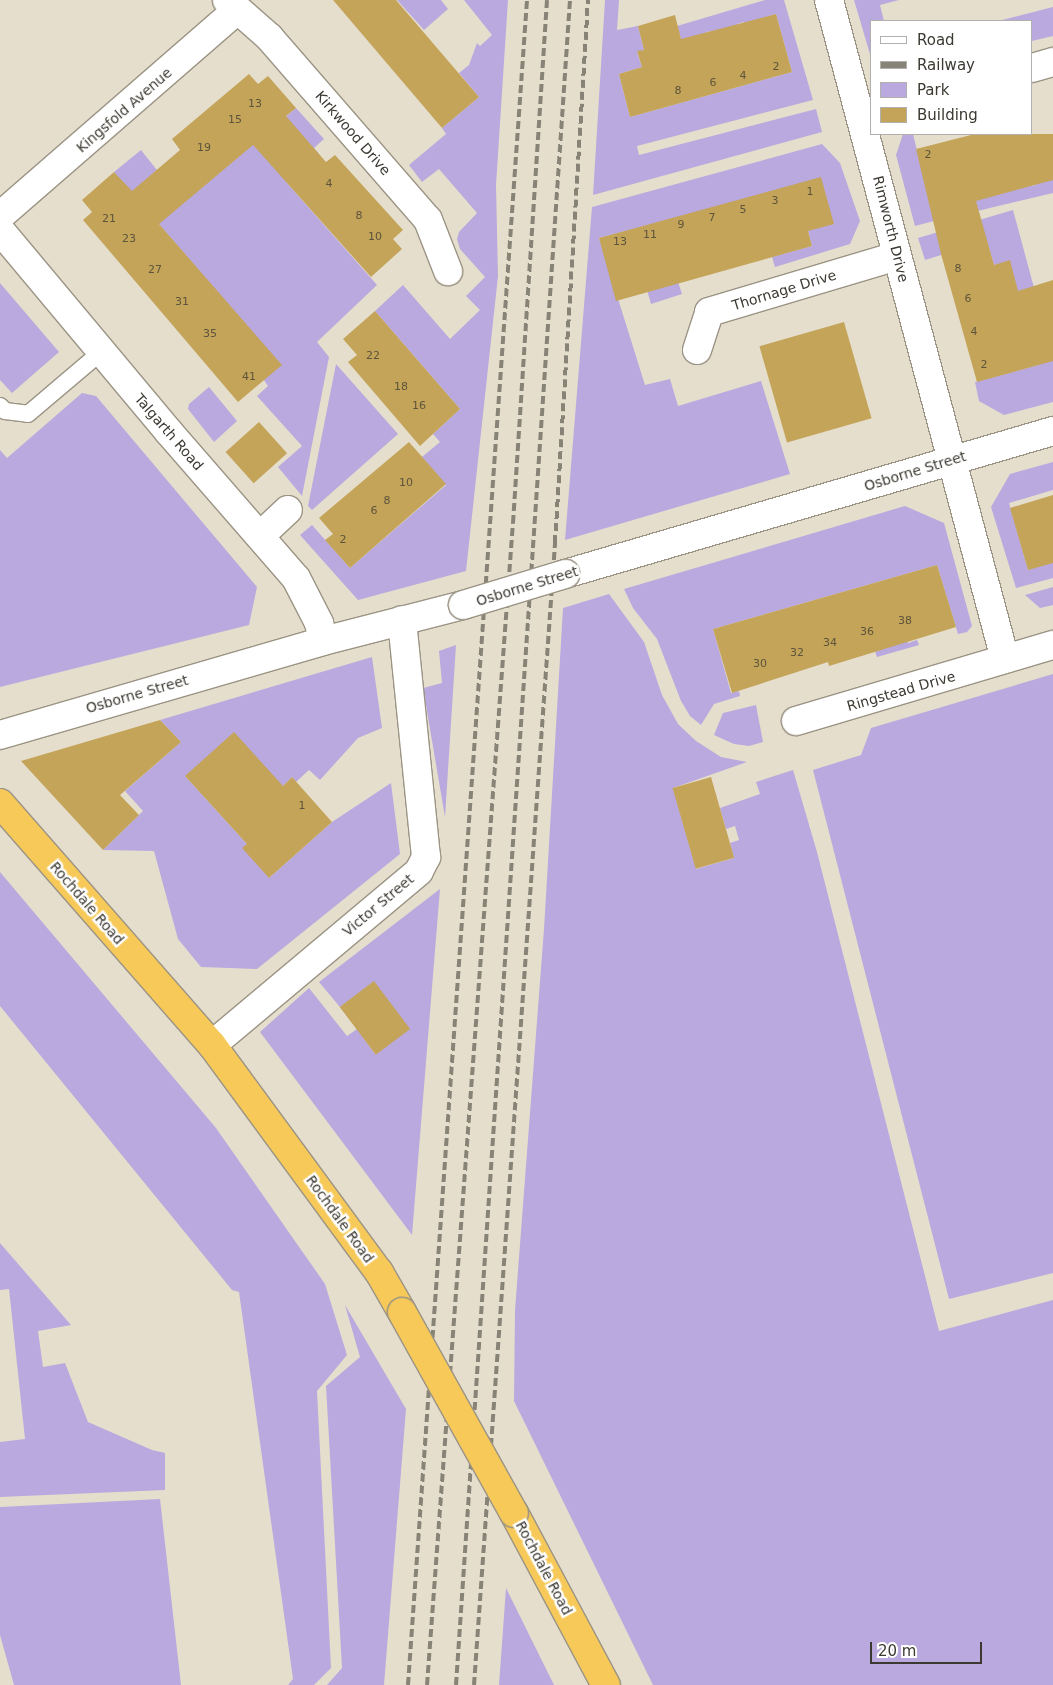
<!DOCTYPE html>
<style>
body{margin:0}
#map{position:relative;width:1053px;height:1685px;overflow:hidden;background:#e6decd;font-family:"DejaVu Sans",sans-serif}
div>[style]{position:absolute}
.green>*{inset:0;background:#b9a9de}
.building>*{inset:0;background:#c3a459;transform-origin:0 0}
.roads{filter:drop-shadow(1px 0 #9b9484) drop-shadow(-1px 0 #9b9484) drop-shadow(0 1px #9b9484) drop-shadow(0 -1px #9b9484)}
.lane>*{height:16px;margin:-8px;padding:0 8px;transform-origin:8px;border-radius:8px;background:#fff}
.street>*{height:28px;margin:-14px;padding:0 14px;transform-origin:14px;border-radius:14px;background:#fff}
.highway>*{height:28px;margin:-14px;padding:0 14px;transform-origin:14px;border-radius:14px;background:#f7c958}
.rail>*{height:4px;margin-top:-2px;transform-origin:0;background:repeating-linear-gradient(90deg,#888377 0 8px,transparent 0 12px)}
.bridges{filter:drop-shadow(1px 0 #9b9484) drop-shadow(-1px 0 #9b9484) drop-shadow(0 1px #9b9484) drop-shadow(0 -1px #9b9484)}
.street-bridge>*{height:28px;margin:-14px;padding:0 14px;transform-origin:14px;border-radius:14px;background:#fff}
.highway-bridge>*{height:28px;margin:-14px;padding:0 14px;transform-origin:14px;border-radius:14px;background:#f7c958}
span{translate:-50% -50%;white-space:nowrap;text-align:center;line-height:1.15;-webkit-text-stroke:5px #fff;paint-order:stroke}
.number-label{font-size:11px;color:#5e543c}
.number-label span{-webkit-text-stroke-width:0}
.street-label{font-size:14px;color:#3c3932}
.legend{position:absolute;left:870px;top:20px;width:162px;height:115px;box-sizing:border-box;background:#fff;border:1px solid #b1b0ad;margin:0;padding:6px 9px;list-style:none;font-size:15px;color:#3c3932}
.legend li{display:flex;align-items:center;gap:10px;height:25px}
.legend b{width:25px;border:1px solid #b1b0ad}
.scale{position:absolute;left:870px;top:1642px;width:112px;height:22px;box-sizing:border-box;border:2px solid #3c3932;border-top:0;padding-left:6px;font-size:15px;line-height:18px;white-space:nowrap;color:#3c3932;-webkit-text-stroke:4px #fff;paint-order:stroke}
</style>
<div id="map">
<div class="green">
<i style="clip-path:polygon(397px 0,441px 0,448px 9px,424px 30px)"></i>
<i style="clip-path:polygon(464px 0,508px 0,496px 185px,498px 276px,466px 571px,358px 600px,300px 535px,312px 525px,350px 568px,446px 485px,422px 457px,440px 442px,433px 434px,460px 409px,375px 311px,403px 285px,450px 339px,480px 310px,466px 296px,485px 277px,460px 249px,457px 239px,459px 232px,477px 213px,439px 169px,422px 182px,409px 165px,446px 134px,442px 128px,479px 97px,459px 73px,469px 65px,477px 43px,480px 46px,492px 35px)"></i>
<i style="clip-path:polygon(605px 0,619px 0,617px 30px,638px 26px,644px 50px,637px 52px,642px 67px,619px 74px,630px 117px,792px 72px,776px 14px,769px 16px,749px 38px,744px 22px,737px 24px,742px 40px,713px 31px,706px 32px,686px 55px,677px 26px,765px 0,784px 0,813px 100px,637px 146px,639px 155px,816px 109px,822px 132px,593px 195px)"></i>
<i style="clip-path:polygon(854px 0,899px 0,880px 5px,884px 21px,872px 21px,872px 61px)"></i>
<i style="clip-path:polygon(1053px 7px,1053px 36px,1032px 41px,1032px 21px,998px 21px)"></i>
<i style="clip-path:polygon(296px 108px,324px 139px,314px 148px,319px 154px,287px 183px,377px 285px,317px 342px,329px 357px,302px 496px,278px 467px,302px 446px,257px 396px,268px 386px,264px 380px,253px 333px,114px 172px,141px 150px,168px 184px,199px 190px)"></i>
<i style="clip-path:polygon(903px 134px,913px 134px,934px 221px,915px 226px,896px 155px)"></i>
<i style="clip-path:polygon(822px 144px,840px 163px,860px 221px,850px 244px,775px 267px,772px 257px,812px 246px,808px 231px,723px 205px,599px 238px,645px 385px,670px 379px,678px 406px,761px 381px,790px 474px,565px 540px,592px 207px)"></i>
<i style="clip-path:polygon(1053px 163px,1053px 193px,965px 214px,969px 201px,1026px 169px,1030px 186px,1036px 185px,1032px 168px)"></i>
<i style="clip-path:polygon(1013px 210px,1053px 358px,1053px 402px,1004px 415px,979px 401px,975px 382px,1038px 365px,1014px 331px,1010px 261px,994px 265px,987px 241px,925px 260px,918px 238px)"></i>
<i style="clip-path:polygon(678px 282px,682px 294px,651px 304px,647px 290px)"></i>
<i style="clip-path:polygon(0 283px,59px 352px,12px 393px,0 380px)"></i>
<i style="clip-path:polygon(336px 364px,398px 434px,312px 510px,308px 506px)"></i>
<i style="clip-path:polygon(209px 387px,237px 421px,214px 442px,188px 409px,189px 404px)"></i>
<i style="clip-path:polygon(82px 393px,96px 396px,257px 587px,249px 625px,0 687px,0 450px,7px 458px)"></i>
<i style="clip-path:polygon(1053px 462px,1053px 490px,1009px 503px,1028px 570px,1053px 560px,1053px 578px,1016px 588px,991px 507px,1010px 474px)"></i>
<i style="clip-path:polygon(905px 506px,944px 523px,972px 626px,967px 632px,958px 634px,937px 565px,713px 629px,731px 693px,739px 691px,740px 696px,714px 704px,701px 725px,690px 716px,681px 701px,657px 639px,633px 608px,624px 589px)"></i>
<i style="clip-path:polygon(1053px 587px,1053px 605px,1040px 608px,1025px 595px)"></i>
<i style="clip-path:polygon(609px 594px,644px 642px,662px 695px,678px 724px,696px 741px,721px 757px,747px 762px,673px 788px,696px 869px,734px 858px,730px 843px,739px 840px,735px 826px,726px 829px,720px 808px,760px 794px,756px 782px,793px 770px,817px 852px,939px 1331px,1053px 1300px,1053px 1685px,653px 1685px,514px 1401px,515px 1310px,544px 929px,563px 608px)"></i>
<i style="clip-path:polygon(903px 627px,908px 643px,917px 640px,919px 645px,877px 657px,875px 651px)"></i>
<i style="clip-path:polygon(456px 645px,445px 817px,423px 688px,442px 683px,439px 651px)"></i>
<i style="clip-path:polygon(372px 657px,382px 728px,358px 738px,320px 780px,309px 770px,296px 782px,292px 777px,283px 786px,185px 776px,247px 844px,269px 878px,332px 822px,391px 783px,400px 854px,257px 969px,201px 967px,178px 939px,154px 851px,103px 850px,143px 811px,125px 791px,181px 742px,160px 720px)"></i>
<i style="clip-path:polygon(1053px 674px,1053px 1273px,949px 1299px,813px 770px,861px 755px,871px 728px)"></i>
<i style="clip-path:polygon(756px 705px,763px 742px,749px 746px,734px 744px,714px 735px,723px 713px)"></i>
<i style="clip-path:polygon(0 872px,216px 1128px,325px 1284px,347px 1355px,317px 1391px,331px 1668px,314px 1685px,288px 1685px,293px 1679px,239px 1292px,232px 1290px,0 1006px)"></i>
<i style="clip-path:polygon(440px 889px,412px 1235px,260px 1032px,309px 988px,347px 1036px,357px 1029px,375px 1054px,409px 1029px,374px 982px,340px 1007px,319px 982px)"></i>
<i style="clip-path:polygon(0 1243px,71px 1325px,38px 1331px,43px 1367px,65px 1363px,88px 1422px,152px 1450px,165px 1453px,165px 1490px,0 1497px,0 1442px,25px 1439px,9px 1289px,0 1290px)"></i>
<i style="clip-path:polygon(345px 1305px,406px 1409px,384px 1685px,327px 1685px,342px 1668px,326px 1386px,360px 1357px)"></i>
<i style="clip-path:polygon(160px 1499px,181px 1685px,14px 1685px,0 1635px,0 1507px)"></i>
<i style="clip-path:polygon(506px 1588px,554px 1685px,499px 1685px)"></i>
</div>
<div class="building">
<i style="clip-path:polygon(333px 0,396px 0,479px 97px,442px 128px)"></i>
<i style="clip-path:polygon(776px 14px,792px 72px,630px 117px,619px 74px,642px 67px,637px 51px,644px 50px,638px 26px,675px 15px,681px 39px)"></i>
<i style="clip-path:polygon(249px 74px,258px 84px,268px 76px,296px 108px,286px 116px,326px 162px,335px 155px,403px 230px,393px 239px,402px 249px,371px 277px,253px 145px,159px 224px,282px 365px,238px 402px,83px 220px,92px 212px,82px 200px,114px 172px,132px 191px,180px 150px,172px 139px)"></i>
<i style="clip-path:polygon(975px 134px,1053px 134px,1053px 180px,976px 201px,994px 265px,1010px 260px,1018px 291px,1053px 280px,1053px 361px,977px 382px,941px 254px,916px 149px)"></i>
<i style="clip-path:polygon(821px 177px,834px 224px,808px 231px,812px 246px,616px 301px,599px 238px)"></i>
<i style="clip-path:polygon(375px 311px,460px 409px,420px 446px,348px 362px,357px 355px,343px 339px)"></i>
<i style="left:844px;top:322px;width:100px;height:88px;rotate:74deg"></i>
<i style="left:259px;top:422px;width:42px;height:45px;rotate:48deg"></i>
<i style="clip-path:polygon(409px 442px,446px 484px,350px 568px,325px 540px,333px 534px,319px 518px)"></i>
<i style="clip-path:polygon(1053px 495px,1053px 563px,1028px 570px,1010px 508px)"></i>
<i style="clip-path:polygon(937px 565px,956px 627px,829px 666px,828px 662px,732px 693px,713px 629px)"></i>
<i style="clip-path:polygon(160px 720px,181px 742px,120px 795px,139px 815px,103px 850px,21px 761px)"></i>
<i style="clip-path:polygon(234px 732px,283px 786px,292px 777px,332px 822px,269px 878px,242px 848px,247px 844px,185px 776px)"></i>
<i style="left:711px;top:777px;width:84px;height:40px;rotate:74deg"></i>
<i style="left:374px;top:981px;width:60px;height:43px;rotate:53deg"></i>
</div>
<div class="roads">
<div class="lane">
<i style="left:0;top:406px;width:7px;rotate:45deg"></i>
<i style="left:5px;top:411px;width:23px;rotate:7deg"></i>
<i style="left:28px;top:414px;width:96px;rotate:-40.3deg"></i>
</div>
<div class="street">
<i style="left:227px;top:0;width:56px;rotate:41.4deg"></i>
<i style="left:269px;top:37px;width:242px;rotate:49deg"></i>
<i style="left:428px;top:220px;width:55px;rotate:68.6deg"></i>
<i style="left:829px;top:0;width:682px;rotate:75.05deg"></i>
<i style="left:1032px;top:68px;width:22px;rotate:-16deg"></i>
<i style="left:0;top:216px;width:313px;rotate:-41deg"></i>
<i style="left:0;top:230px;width:262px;rotate:50.1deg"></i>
<i style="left:168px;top:431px;width:195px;rotate:49deg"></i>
<i style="left:296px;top:578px;width:51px;rotate:62.9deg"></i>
<i style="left:319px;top:623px;width:18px;rotate:77deg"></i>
<i style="left:697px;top:350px;width:40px;rotate:-72deg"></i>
<i style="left:709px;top:312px;width:196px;rotate:-16.6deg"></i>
<i style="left:260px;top:536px;width:38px;rotate:-43deg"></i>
<i style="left:565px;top:574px;width:509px;rotate:-16.33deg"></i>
<i style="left:796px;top:721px;width:268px;rotate:-16.5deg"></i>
<i style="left:0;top:735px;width:336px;rotate:-16.2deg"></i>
<i style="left:323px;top:641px;width:145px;rotate:-14.4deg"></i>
<i style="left:212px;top:1045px;width:270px;rotate:-40deg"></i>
<i style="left:419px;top:871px;width:16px;rotate:-63deg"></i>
<i style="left:426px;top:857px;width:238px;rotate:-95.8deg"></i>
</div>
<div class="highway">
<i style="left:0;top:803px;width:322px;rotate:48.8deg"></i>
<i style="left:212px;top:1045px;width:282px;rotate:53.7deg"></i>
<i style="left:379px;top:1272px;width:46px;rotate:60.1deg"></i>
<i style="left:514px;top:1513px;width:195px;rotate:61.9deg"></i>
</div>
</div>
<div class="rail">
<i style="left:408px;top:1685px;width:1689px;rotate:-85.96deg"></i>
<i style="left:427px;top:1685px;width:1165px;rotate:-85.77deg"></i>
<i style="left:513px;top:523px;width:524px;rotate:-86.28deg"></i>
<i style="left:456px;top:1685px;width:1689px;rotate:-86.13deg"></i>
<i style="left:474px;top:1685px;width:1145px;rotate:-85.94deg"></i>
<i style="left:555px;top:543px;width:544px;rotate:-86.52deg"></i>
</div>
<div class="bridges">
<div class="street-bridge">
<i style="left:463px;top:605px;width:107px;rotate:-16.9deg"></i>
</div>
<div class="highway-bridge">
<i style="left:402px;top:1312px;width:230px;rotate:60.9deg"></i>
</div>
</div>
<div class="number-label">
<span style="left:776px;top:67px">2</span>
<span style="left:743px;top:76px">4</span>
<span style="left:713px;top:83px">6</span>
<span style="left:678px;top:91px">8</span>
<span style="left:255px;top:104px">13</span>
<span style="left:235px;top:120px">15</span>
<span style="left:204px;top:148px">19</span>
<span style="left:928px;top:155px">2</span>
<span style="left:329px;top:184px">4</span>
<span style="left:810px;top:192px">1</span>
<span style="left:775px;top:201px">3</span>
<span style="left:743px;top:210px">5</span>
<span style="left:359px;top:216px">8</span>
<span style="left:712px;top:218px">7</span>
<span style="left:109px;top:219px">21</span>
<span style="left:681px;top:225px">9</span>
<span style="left:650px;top:235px">11</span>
<span style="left:375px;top:237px">10</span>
<span style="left:129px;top:239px">23</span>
<span style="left:620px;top:242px">13</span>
<span style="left:958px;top:269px">8</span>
<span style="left:155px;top:270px">27</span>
<span style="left:968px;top:299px">6</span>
<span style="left:182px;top:302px">31</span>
<span style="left:974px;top:332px">4</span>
<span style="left:210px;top:334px">35</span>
<span style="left:373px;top:356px">22</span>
<span style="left:984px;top:365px">2</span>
<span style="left:249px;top:377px">41</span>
<span style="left:401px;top:387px">18</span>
<span style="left:419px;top:406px">16</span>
<span style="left:406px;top:483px">10</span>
<span style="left:387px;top:501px">8</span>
<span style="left:374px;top:511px">6</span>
<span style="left:343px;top:540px">2</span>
<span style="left:905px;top:621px">38</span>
<span style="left:867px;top:632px">36</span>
<span style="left:830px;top:643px">34</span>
<span style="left:797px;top:653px">32</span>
<span style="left:760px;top:664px">30</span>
<span style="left:302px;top:806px">1</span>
</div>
<div class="street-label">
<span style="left:124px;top:110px;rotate:-41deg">Kingsfold Avenue</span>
<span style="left:353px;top:133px;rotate:49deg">Kirkwood Drive</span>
<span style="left:891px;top:229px;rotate:76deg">Rimworth Drive</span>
<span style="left:784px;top:290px;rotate:-17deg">Thornage Drive</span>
<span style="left:169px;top:432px;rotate:49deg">Talgarth Road</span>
<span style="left:915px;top:471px;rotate:-17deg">Osborne Street</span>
<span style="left:527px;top:586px;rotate:-17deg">Osborne Street</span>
<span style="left:901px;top:691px;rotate:-16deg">Ringstead Drive</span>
<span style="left:137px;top:694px;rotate:-16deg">Osborne Street</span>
<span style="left:87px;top:903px;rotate:49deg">Rochdale Road</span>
<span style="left:378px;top:905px;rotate:-40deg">Victor Street</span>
<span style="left:340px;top:1219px;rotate:54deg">Rochdale Road</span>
<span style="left:544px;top:1568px;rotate:62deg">Rochdale Road</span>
</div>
<ul class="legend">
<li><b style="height:6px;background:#fff"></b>Road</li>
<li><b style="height:6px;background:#888377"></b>Railway</li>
<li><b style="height:14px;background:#b9a9de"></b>Park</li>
<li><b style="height:14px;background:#c3a459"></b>Building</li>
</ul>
<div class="scale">20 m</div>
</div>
